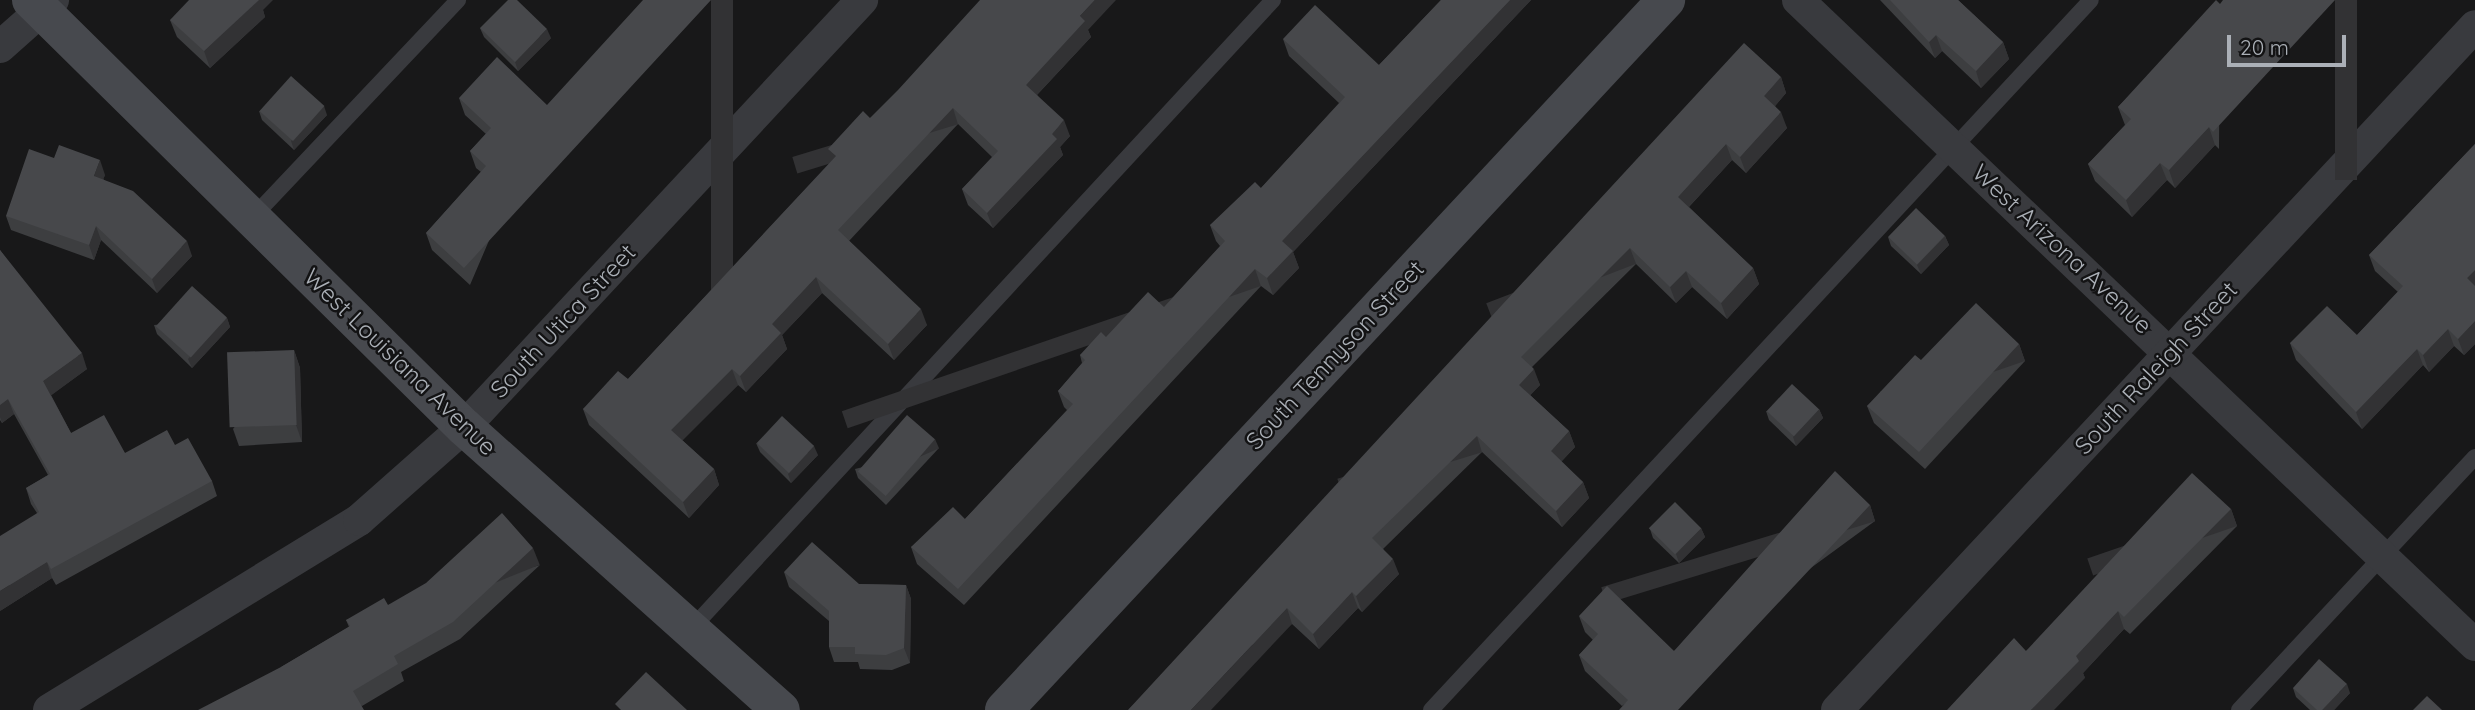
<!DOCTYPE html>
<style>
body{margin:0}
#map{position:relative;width:2475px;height:710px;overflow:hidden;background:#181819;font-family:Quicksand,sans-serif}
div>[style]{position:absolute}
.lane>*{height:16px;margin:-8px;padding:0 8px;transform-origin:8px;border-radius:8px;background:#393a3e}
.street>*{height:32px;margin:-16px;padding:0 16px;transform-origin:16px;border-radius:16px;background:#393a3e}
.secondary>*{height:38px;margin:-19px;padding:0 19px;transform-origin:19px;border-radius:19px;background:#47494e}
.wall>*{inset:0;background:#3d3e40}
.shaded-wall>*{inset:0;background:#323234;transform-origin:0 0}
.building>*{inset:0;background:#47484b;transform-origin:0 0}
span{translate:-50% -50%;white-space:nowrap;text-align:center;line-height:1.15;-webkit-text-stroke:5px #131314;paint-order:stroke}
.street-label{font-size:24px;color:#abb0b7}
.scale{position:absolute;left:2227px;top:35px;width:119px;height:32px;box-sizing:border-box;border:4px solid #abb0b7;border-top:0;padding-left:9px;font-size:21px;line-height:24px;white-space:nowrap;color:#abb0b7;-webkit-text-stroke:5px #131314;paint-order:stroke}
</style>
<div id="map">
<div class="lane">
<i style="left:252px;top:218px;width:300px;rotate:-46.6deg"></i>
<i style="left:691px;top:629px;width:857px;rotate:-47.22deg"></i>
<i style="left:1431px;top:710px;width:969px;rotate:-47.09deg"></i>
<i style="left:2239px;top:710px;width:346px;rotate:-47deg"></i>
</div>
<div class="street">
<i style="left:1798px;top:0;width:935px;rotate:43.61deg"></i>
<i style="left:0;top:47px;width:71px;rotate:-41.6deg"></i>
<i style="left:49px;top:710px;width:364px;rotate:-31.5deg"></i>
<i style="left:359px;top:520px;width:140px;rotate:-41.5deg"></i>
<i style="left:464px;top:427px;width:584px;rotate:-47.01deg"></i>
<i style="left:1837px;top:710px;width:935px;rotate:-46.99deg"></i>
</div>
<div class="secondary">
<i style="left:31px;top:0;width:608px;rotate:44.6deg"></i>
<i style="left:464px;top:427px;width:425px;rotate:41.8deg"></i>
<i style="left:1004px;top:710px;width:971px;rotate:-47deg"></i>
</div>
<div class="wall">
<i style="clip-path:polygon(1441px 0,1531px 0,1293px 252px,1299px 268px,1273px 295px,1261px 286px,964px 605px,917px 564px,911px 547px,965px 519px,1067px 410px,1064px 407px,1058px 391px,1082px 363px,1080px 355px,1106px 337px,1164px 307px,1220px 246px,1216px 241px,1210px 225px,1261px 188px,1339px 103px,1289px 56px,1283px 39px,1379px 65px)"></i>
<i style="clip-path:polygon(1880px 0,1958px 0,2003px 42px,2009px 59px,1981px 88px,1942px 51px,1935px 58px)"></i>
<i style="clip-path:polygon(2220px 4px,2219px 149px,2215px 145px,2175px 188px,2167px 180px,2132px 217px,2095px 181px,2088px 164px,2125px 125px,2118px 107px)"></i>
<i style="clip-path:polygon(263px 10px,265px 17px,210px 68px,177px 37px,170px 20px)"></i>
<i style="clip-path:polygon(480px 28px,551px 38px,518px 71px,484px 37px)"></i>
<i style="clip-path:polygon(1088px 30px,1091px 37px,1037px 95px,1070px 136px,1060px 147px,1063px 155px,993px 228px,968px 205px,962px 189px,992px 157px,958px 124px,849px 241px,927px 325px,894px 360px,822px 293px,782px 335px,787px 349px,746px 392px,738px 385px,682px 440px,714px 469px,719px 485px,689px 518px,589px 425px,583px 409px,628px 379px,833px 160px,828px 149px,870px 118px)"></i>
<i style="clip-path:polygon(1781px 77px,1786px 93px,1775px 106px,1787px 128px,1746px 173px,1732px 160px,1689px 207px,1753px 268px,1759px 284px,1727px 319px,1692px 287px,1676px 303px,1636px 264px,1532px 367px,1540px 385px,1530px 395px,1569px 431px,1575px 447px,1561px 462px,1583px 482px,1589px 498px,1562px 527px,1482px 452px,1383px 549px,1399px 574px,1362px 612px,1358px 608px,1319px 649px,1292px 624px,1128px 710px)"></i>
<i style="clip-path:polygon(459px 98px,547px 105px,470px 285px,432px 250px,426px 233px,481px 172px,476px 168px,470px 151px,486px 134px,465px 115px)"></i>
<i style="clip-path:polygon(259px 111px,327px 115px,294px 150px,262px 120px)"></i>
<i style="clip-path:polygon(2475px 144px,2475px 344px,2464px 355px,2454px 346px,2429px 372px,2423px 365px,2362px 429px,2296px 360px,2290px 343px,2357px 335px,2398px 292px,2375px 271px,2369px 255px)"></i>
<i style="clip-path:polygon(105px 175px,103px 179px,192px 256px,157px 293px,101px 240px,94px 260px,11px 230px,6px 216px)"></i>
<i style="clip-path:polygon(1945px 236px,1949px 245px,1921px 274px,1891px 246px,1888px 237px)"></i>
<i style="clip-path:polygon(0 250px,87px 369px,51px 395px,71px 433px,125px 453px,175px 445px,212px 481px,217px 496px,56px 585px,52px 578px,0 611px,37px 513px,31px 504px,26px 488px,48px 475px,14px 414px,2px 423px,0 420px)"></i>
<i style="clip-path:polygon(227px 318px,230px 327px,192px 368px,157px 334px,154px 325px)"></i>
<i style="clip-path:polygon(2019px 344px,2025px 361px,1925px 469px,1874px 423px,1867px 406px,1921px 360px)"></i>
<i style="clip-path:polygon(294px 350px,300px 368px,302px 442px,239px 446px,233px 429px)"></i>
<i style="clip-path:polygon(1819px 409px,1823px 418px,1796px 446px,1769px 420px,1766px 411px)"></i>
<i style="clip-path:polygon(756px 443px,818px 455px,791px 483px,760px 452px)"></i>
<i style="clip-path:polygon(939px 448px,886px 505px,858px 478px,855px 469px)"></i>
<i style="clip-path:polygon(1870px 505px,1875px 521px,1622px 706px,1585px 671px,1579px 655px,1593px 640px,1585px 632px,1579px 616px,1674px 651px)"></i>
<i style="clip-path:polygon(2231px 509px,2237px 526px,2130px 634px,2124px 629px,2083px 673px,2085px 678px,2026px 651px)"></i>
<i style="clip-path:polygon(1701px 528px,1705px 537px,1679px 563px,1653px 538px,1650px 529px)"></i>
<i style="clip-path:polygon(540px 565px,460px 639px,401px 672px,404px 681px,362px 706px,281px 667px,349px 627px,346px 620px,388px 605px)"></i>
<i style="clip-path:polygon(784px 572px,859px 584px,906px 585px,911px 599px,910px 663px,892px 670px,860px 669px,858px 662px,834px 662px,829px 647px,829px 621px,789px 587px)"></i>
<i style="clip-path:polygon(2293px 688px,2350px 693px,2334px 710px,2310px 710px,2296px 697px)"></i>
</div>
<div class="shaded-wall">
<i style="clip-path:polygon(256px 0,273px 0,263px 10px,265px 17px,210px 68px,204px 51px)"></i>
<i style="left:711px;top:0;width:22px;height:364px"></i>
<i style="clip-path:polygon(1095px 0,1116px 0,1088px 30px,1091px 37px,1032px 100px,1026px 85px,1080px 16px)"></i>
<i style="clip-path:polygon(1510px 0,1531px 0,1293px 252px,1299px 268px,1273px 295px,1267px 278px,1282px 241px)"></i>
<i style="left:2335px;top:0;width:22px;height:180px"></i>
<i style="clip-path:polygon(547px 29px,551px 38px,518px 71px,515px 62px)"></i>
<i style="clip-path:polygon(1936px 35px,1942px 51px,1935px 58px,1929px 42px)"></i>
<i style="clip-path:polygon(2003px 42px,2009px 59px,1981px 88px,1976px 71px)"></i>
<i style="clip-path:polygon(1781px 77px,1786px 93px,1770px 112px,1764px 96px)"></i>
<i style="clip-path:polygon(324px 106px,327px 115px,294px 150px,291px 141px)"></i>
<i style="left:953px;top:108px;width:17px;height:168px;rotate:73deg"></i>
<i style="clip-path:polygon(1781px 112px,1787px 128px,1746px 173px,1740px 157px)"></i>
<i style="clip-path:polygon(1064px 120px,1070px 136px,1060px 147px,1063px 155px,993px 228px,987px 213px,1052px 134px)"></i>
<i style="clip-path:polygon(2209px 127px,2215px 145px,2175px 188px,2169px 170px)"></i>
<i style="clip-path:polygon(1726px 144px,1732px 160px,1683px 213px,1678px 197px)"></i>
<i style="clip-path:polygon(100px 160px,105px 175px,99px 190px,94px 176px)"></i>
<i style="clip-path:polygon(2160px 163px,2167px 180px,2132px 217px,2126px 200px)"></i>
<i style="clip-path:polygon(96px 226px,101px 240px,94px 260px,89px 245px)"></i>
<i style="clip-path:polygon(1945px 236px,1949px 245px,1921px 274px,1917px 265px)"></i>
<i style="clip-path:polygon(187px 241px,192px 256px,157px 293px,152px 279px)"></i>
<i style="left:1630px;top:248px;width:17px;height:154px;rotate:69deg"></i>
<i style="clip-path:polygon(1753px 268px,1759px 284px,1727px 319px,1721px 303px)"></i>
<i style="left:1255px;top:269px;width:18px;height:437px;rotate:71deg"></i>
<i style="clip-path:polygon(2475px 270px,2475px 293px,2467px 278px)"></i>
<i style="clip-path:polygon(1686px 271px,1692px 287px,1676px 303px,1670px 287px)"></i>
<i style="clip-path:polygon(816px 277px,822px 293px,782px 335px,787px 349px,746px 392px,740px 376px,772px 324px)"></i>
<i style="clip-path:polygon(921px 309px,927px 325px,894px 360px,888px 344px)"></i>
<i style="clip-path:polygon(227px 318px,230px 327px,192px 368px,188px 359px)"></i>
<i style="clip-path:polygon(2475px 321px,2475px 344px,2464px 355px,2458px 339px)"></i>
<i style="clip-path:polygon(2448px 329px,2454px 346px,2429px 372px,2423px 355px)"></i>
<i style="left:2019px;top:344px;width:18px;height:147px;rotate:71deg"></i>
<i style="clip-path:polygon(2417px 349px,2423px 365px,2362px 429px,2356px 412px)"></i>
<i style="clip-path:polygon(294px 350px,300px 368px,302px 442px,296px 425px)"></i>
<i style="clip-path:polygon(82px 353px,87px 369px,49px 397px,43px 381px)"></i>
<i style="clip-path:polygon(732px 369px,738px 385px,677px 446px,671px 430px)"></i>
<i style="clip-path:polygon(1534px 369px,1540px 385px,1525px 401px,1519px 385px)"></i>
<i style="clip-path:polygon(8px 399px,14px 414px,2px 423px,0 417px,0 405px)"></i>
<i style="clip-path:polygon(1819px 409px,1823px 418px,1796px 446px,1793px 437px)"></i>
<i style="clip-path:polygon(1569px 431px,1575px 447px,1556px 467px,1551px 451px)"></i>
<i style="left:1477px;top:436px;width:17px;height:146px;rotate:73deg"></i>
<i style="left:935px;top:439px;width:10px;height:78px;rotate:66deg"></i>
<i style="clip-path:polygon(814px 446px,818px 455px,791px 483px,788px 474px)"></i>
<i style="clip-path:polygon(714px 469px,719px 485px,689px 518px,683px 502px)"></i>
<i style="clip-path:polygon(1583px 482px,1589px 498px,1562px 527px,1556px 511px)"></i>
<i style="left:1870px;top:505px;width:17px;height:281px;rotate:73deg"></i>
<i style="left:2231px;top:509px;width:18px;height:152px;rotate:71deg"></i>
<i style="clip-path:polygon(1701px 528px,1705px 537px,1679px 563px,1676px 554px)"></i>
<i style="left:533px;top:548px;width:18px;height:109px;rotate:68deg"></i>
<i style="clip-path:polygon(1393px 559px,1399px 574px,1362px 612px,1356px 596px)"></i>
<i style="clip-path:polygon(47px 562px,52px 578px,0 611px,0 591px)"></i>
<i style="clip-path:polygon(906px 585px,911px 599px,910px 663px,904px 648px)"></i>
<i style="clip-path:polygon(1352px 592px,1358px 608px,1319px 649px,1313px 634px)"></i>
<i style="clip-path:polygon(1287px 608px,1292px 624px,1211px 710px,1191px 710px)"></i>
<i style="clip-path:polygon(2118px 611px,2124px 629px,2083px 673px,2085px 678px,2054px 710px,2031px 710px,2076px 656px)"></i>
<i style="clip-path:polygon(2347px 684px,2350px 693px,2334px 710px,2322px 710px)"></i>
</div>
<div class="building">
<i style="clip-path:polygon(189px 0,259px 0,204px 51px,170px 20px)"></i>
<i style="clip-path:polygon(508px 0,517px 0,547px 29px,515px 62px,480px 28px)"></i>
<i style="clip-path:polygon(643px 0,711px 0,464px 268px,426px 233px,486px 166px,470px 151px,491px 128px,459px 98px,497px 57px,547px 105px)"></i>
<i style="clip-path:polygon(980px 0,1095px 0,1080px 16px,1085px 21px,1026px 85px,1064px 120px,1052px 134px,1057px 139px,987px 213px,962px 189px,998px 151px,953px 108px,838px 230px,921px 309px,888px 344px,816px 277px,772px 324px,781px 333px,740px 376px,732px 369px,671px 430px,714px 469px,683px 502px,583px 409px,618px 371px,628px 379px,836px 156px,828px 149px,863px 111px,870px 118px,898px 90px)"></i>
<i style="clip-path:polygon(1441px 0,1510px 0,1282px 241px,1293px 251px,1267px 278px,1255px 269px,958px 589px,911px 547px,953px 507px,965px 519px,1073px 404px,1058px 391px,1085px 360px,1080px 355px,1101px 332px,1106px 337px,1148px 292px,1164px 307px,1225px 241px,1210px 225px,1255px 182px,1261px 188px,1345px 97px,1283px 39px,1315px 5px,1379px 65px)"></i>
<i style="clip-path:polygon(1890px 0,1958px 0,2003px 42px,1976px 71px,1936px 35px,1929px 42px)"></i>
<i style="clip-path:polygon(2216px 0,2220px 4px,2223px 0,2335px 0,2213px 132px,2209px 127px,2169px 170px,2160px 163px,2126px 200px,2088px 164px,2131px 119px,2118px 107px)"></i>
<i style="clip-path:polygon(1744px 43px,1781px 77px,1764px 96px,1781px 112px,1740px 157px,1726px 144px,1678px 197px,1753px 268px,1721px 303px,1686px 271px,1670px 287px,1630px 248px,1521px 357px,1534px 369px,1519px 385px,1569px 431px,1551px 451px,1583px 482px,1556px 511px,1477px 436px,1372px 538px,1393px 559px,1356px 596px,1352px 592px,1313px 634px,1287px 608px,1191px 710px,1128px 710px)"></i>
<i style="left:291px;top:76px;width:45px;height:47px;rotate:42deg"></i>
<i style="clip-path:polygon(2475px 144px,2475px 270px,2467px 278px,2475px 286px,2475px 321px,2458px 339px,2448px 329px,2423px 355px,2417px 349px,2356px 412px,2290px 343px,2327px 306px,2357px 335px,2403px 286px,2369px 255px)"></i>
<i style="clip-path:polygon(59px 145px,100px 160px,94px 176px,133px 191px,187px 241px,152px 279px,96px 226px,89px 245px,6px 216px,29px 149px,54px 158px)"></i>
<i style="left:1916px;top:208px;width:40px;height:40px;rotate:44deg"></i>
<i style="clip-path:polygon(0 250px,82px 353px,43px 381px,71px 433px,104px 415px,125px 453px,167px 430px,175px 445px,188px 438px,212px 481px,51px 569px,47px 562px,0 591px,0 536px,39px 512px,26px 488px,50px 474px,8px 399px,0 405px)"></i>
<i style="left:192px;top:286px;width:47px;height:54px;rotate:42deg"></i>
<i style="clip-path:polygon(1976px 303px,2019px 344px,1919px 452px,1867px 406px,1915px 355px,1921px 360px)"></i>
<i style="left:294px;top:350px;width:75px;height:67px;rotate:88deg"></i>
<i style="left:1792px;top:384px;width:37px;height:37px;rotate:43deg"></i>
<i style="left:907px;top:415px;width:37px;height:75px;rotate:41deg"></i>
<i style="left:782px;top:416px;width:44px;height:37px;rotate:43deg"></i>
<i style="clip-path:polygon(1835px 471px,1870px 505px,1678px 710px,1619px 710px,1628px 700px,1579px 655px,1598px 634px,1579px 616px,1607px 586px,1674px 651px)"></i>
<i style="clip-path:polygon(2192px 473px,2231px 509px,2124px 617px,2118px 611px,2076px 656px,2079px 661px,2031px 710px,1947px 710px,2014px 638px,2026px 651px)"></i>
<i style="left:1675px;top:502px;width:37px;height:37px;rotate:45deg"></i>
<i style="clip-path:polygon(502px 513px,533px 548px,453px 622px,394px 656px,398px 664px,353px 691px,364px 710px,198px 710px,281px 667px,350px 626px,346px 620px,384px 598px,388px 605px,426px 583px)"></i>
<i style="clip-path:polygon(812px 542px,859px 584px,906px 585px,904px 648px,886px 655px,855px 654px,855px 647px,829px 647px,829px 611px,784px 572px)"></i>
<i style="clip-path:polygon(2319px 659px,2347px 684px,2322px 710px,2317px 710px,2293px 688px)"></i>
<i style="clip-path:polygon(646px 672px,687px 710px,621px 710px,615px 704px)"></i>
<i style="clip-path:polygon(2427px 696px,2442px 710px,2413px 710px)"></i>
</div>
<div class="street-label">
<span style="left:2062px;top:249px;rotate:43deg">West Arizona Avenue</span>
<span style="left:563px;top:321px;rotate:-47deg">South Utica Street</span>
<span style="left:1335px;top:355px;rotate:-47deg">South Tennyson Street</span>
<span style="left:400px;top:362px;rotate:44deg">West Louisiana Avenue</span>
<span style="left:2156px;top:368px;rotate:-47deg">South Raleigh Street</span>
</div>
<div class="scale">20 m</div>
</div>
